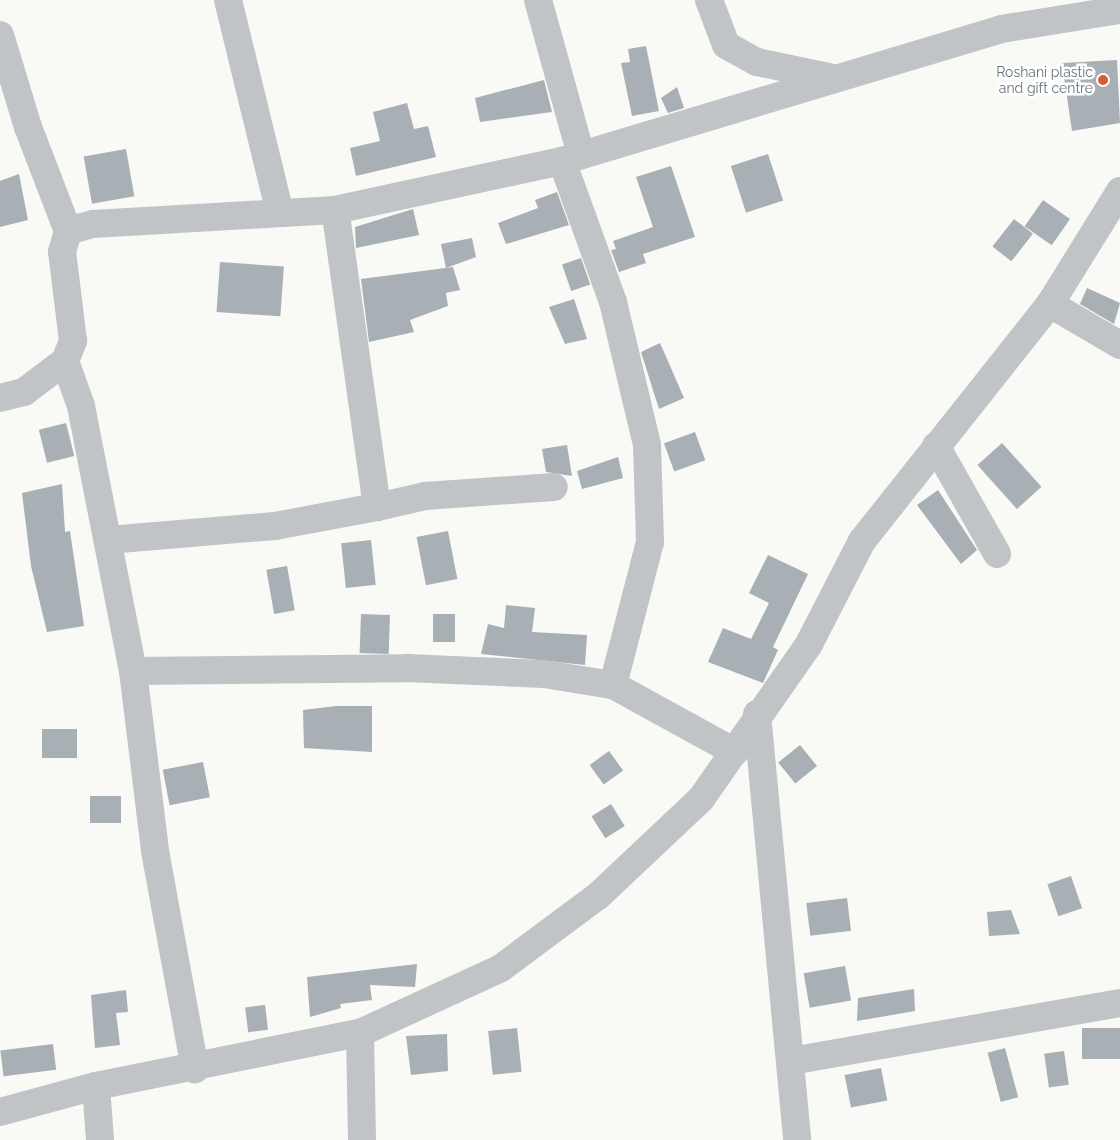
<!DOCTYPE html>
<style>
body{margin:0}
#map{position:relative;width:1120px;height:1140px;overflow:hidden;background:#f9f9f6;font-family:Raleway,sans-serif}
div>[style]{position:absolute}
.building>*{inset:0;background:#a8afb5;transform-origin:0 0}
.minor>*{height:28px;margin:-14px;padding:0 14px;transform-origin:14px;border-radius:14px;background:#c0c4c7}
.dots>*{width:14px;height:14px;translate:-50% -50%;box-sizing:border-box;border:2px solid #fff;border-radius:50%}
span{translate:-50% -50%;white-space:nowrap;text-align:center;line-height:1.15;-webkit-text-stroke:5px #fff;paint-order:stroke}
.poi-label{font-size:14px;color:#66747f}
.right{translate:-100% -50%;text-align:right}
</style>
<div id="map">
<div class="building">
<i style="clip-path:polygon(646px 46px,659px 111px,632px 116px,621px 63px,630px 62px,628px 49px)"></i>
<i style="clip-path:polygon(1117px 60px,1120px 123px,1072px 131px,1062px 63px)"></i>
<i style="clip-path:polygon(544px 80px,552px 112px,480px 122px,475px 98px)"></i>
<i style="clip-path:polygon(677px 87px,684px 108px,668px 113px,661px 98px)"></i>
<i style="clip-path:polygon(407px 103px,414px 129px,428px 126px,436px 157px,356px 176px,350px 148px,380px 141px,373px 112px)"></i>
<i style="left:126px;top:149px;width:48px;height:43px;rotate:80deg"></i>
<i style="left:768px;top:154px;width:49px;height:39px;rotate:72deg"></i>
<i style="clip-path:polygon(671px 166px,695px 237px,643px 254px,646px 263px,619px 272px,611px 250px,616px 249px,613px 241px,653px 227px,636px 177px)"></i>
<i style="clip-path:polygon(19px 174px,28px 220px,0 227px,0 181px)"></i>
<i style="clip-path:polygon(557px 192px,569px 225px,506px 244px,498px 223px,538px 208px,535px 200px)"></i>
<i style="left:1043px;top:200px;width:33px;height:32px;rotate:35deg"></i>
<i style="clip-path:polygon(413px 209px,419px 235px,356px 248px,355px 227px)"></i>
<i style="left:1014px;top:219px;width:24px;height:35px;rotate:38deg"></i>
<i style="clip-path:polygon(472px 238px,476px 257px,446px 268px,441px 244px)"></i>
<i style="left:581px;top:258px;width:28px;height:20px;rotate:71deg"></i>
<i style="left:220px;top:262px;width:64px;height:50px;rotate:4deg"></i>
<i style="clip-path:polygon(453px 267px,460px 290px,446px 293px,448px 306px,410px 320px,414px 332px,369px 342px,361px 279px)"></i>
<i style="clip-path:polygon(1087px 288px,1120px 303px,1114px 324px,1080px 304px)"></i>
<i style="clip-path:polygon(574px 299px,587px 339px,565px 344px,549px 307px)"></i>
<i style="clip-path:polygon(660px 343px,684px 398px,659px 409px,641px 352px)"></i>
<i style="left:66px;top:423px;width:34px;height:28px;rotate:76deg"></i>
<i style="left:695px;top:432px;width:30px;height:33px;rotate:70deg"></i>
<i style="left:1002px;top:443px;width:59px;height:33px;rotate:48deg"></i>
<i style="clip-path:polygon(567px 445px,572px 476px,546px 472px,542px 449px)"></i>
<i style="clip-path:polygon(618px 457px,623px 478px,582px 489px,577px 471px)"></i>
<i style="clip-path:polygon(62px 484px,65px 532px,70px 531px,84px 626px,47px 632px,31px 566px,22px 493px)"></i>
<i style="clip-path:polygon(938px 490px,977px 550px,961px 564px,917px 505px)"></i>
<i style="left:448px;top:531px;width:49px;height:32px;rotate:79deg"></i>
<i style="left:371px;top:540px;width:45px;height:30px;rotate:84deg"></i>
<i style="clip-path:polygon(768px 555px,808px 574px,773px 647px,778px 650px,763px 683px,708px 662px,723px 628px,751px 639px,769px 603px,749px 593px)"></i>
<i style="left:287px;top:566px;width:45px;height:21px;rotate:80deg"></i>
<i style="clip-path:polygon(506px 605px,535px 608px,532px 632px,587px 635px,585px 665px,481px 654px,488px 624px,504px 628px)"></i>
<i style="left:361px;top:614px;width:29px;height:39px;rotate:2deg"></i>
<i style="left:433px;top:614px;width:22px;height:28px"></i>
<i style="clip-path:polygon(336px 706px,372px 706px,372px 752px,304px 748px,303px 710px)"></i>
<i style="left:42px;top:729px;width:35px;height:29px"></i>
<i style="left:800px;top:745px;width:27px;height:28px;rotate:51deg"></i>
<i style="left:609px;top:751px;width:24px;height:24px;rotate:54deg"></i>
<i style="left:203px;top:762px;width:36px;height:41px;rotate:79deg"></i>
<i style="left:90px;top:796px;width:31px;height:27px"></i>
<i style="left:611px;top:804px;width:26px;height:23px;rotate:58deg"></i>
<i style="left:1071px;top:876px;width:34px;height:25px;rotate:71deg"></i>
<i style="left:847px;top:898px;width:33px;height:41px;rotate:83deg"></i>
<i style="clip-path:polygon(1011px 910px,1020px 934px,989px 936px,987px 912px)"></i>
<i style="clip-path:polygon(417px 964px,415px 987px,370px 985px,372px 1000px,340px 1004px,341px 1008px,310px 1017px,307px 977px)"></i>
<i style="left:845px;top:966px;width:35px;height:42px;rotate:80deg"></i>
<i style="clip-path:polygon(914px 989px,915px 1011px,857px 1021px,858px 998px)"></i>
<i style="clip-path:polygon(126px 990px,128px 1012px,116px 1013px,120px 1045px,95px 1048px,91px 995px)"></i>
<i style="left:265px;top:1005px;width:25px;height:20px;rotate:83deg"></i>
<i style="left:517px;top:1028px;width:44px;height:29px;rotate:84deg"></i>
<i style="left:1120px;top:1028px;width:31px;height:38px;rotate:90deg"></i>
<i style="clip-path:polygon(447px 1034px,448px 1071px,411px 1075px,406px 1036px)"></i>
<i style="left:53px;top:1044px;width:26px;height:53px;rotate:83deg"></i>
<i style="left:1005px;top:1048px;width:51px;height:18px;rotate:75deg"></i>
<i style="left:1064px;top:1051px;width:34px;height:20px;rotate:82deg"></i>
<i style="left:881px;top:1068px;width:33px;height:37px;rotate:79deg"></i>
</div>
<div class="minor">
<i style="left:228px;top:0;width:219px;rotate:76.3deg"></i>
<i style="left:538px;top:0;width:161px;rotate:74.5deg"></i>
<i style="left:709px;top:0;width:48px;rotate:69.3deg"></i>
<i style="left:726px;top:45px;width:35px;rotate:29deg"></i>
<i style="left:757px;top:62px;width:73px;rotate:11.9deg"></i>
<i style="left:0;top:35px;width:96px;rotate:73.1deg"></i>
<i style="left:28px;top:127px;width:111px;rotate:69deg"></i>
<i style="left:562px;top:161px;width:150px;rotate:70.1deg"></i>
<i style="left:613px;top:302px;width:147px;rotate:76.6deg"></i>
<i style="left:647px;top:445px;width:97px;rotate:88.2deg"></i>
<i style="left:650px;top:542px;width:148px;rotate:104.5deg"></i>
<i style="left:1050px;top:304px;width:81px;rotate:30.4deg"></i>
<i style="left:65px;top:361px;width:48px;rotate:70.4deg"></i>
<i style="left:81px;top:406px;width:270px;rotate:78.9deg"></i>
<i style="left:133px;top:671px;width:274px;rotate:-0.6deg"></i>
<i style="left:407px;top:668px;width:137px;rotate:2.5deg"></i>
<i style="left:544px;top:674px;width:70px;rotate:9.1deg"></i>
<i style="left:613px;top:685px;width:139px;rotate:28.8deg"></i>
<i style="left:0;top:398px;width:25px;rotate:-14deg"></i>
<i style="left:24px;top:392px;width:51px;rotate:-37.1deg"></i>
<i style="left:65px;top:361px;width:22px;rotate:-68deg"></i>
<i style="left:73px;top:341px;width:90px;rotate:-97deg"></i>
<i style="left:62px;top:252px;width:22px;rotate:-74deg"></i>
<i style="left:68px;top:231px;width:26px;rotate:-16deg"></i>
<i style="left:93px;top:224px;width:242px;rotate:-3.3deg"></i>
<i style="left:335px;top:210px;width:232px;rotate:-12.2deg"></i>
<i style="left:562px;top:161px;width:458px;rotate:-16.7deg"></i>
<i style="left:1001px;top:29px;width:121px;rotate:-9.1deg"></i>
<i style="left:936px;top:446px;width:124px;rotate:60.5deg"></i>
<i style="left:377px;top:507px;width:49px;rotate:-12.9deg"></i>
<i style="left:425px;top:496px;width:129px;rotate:-4deg"></i>
<i style="left:108px;top:540px;width:168px;rotate:-4.8deg"></i>
<i style="left:275px;top:526px;width:104px;rotate:-10.6deg"></i>
<i style="left:377px;top:507px;width:300px;rotate:-98deg"></i>
<i style="left:133px;top:671px;width:181px;rotate:83deg"></i>
<i style="left:155px;top:851px;width:222px;rotate:79.6deg"></i>
<i style="left:757px;top:714px;width:428px;rotate:84.6deg"></i>
<i style="left:360px;top:1033px;width:107px;rotate:88.9deg"></i>
<i style="left:791px;top:1061px;width:334px;rotate:-10deg"></i>
<i style="left:96px;top:1086px;width:54px;rotate:85.8deg"></i>
<i style="left:0;top:1112px;width:99px;rotate:-15.2deg"></i>
<i style="left:96px;top:1086px;width:269px;rotate:-11.4deg"></i>
<i style="left:360px;top:1033px;width:155px;rotate:-24.7deg"></i>
<i style="left:501px;top:968px;width:121px;rotate:-36.6deg"></i>
<i style="left:598px;top:896px;width:141px;rotate:-43.3deg"></i>
<i style="left:701px;top:799px;width:189px;rotate:-55.1deg"></i>
<i style="left:809px;top:644px;width:116px;rotate:-62.8deg"></i>
<i style="left:862px;top:541px;width:303px;rotate:-51.6deg"></i>
<i style="left:1050px;top:304px;width:133px;rotate:-58.2deg"></i>
</div>
<div class="dots">
<i style="left:1103px;top:80px;background:#d85a37"></i>
</div>
<div class="poi-label">
<span class="right" style="left:1093px;top:80px">Roshani plastic<br>and gift centre</span>
</div>
</div>
